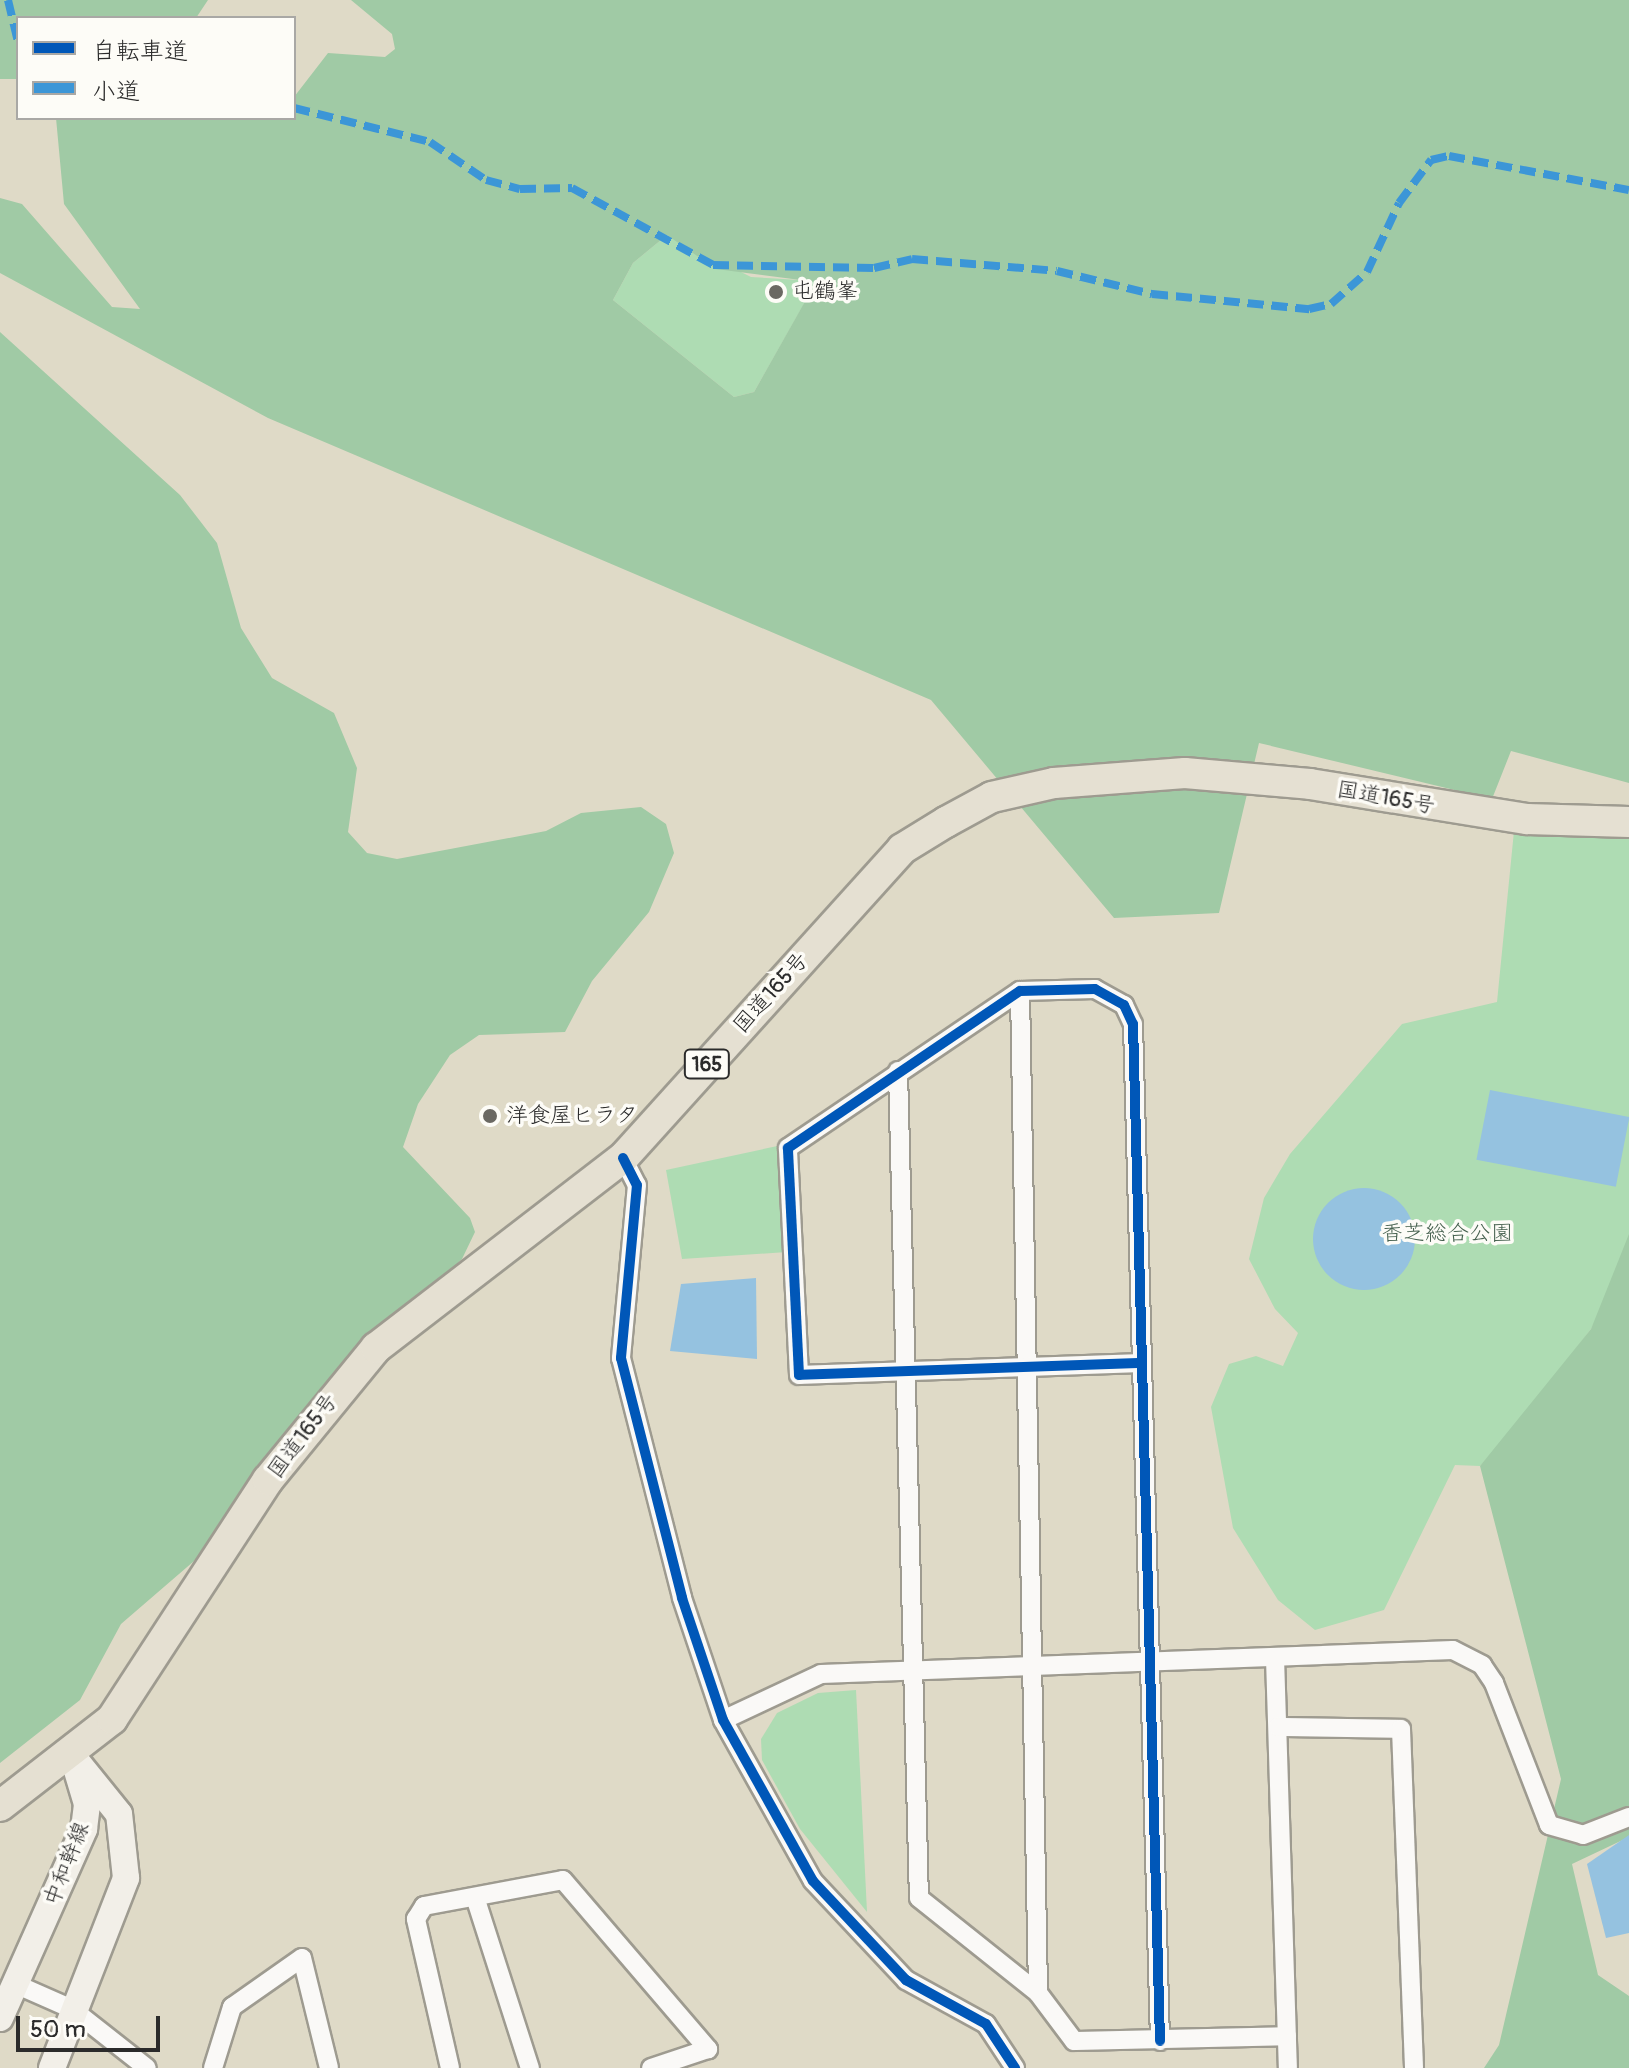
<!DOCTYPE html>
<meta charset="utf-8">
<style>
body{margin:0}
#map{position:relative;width:1629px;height:2068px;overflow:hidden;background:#dfdac7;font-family:Pangolin,"Klee One",sans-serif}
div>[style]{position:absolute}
.green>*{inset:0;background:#aedcb3}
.forest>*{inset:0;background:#a0caa5}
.water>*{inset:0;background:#95c2e0;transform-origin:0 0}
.round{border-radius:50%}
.roads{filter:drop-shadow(2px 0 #9e9b90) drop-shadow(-2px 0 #9e9b90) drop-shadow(0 2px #9e9b90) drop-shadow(0 -2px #9e9b90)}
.minor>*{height:18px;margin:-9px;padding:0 9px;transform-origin:9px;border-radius:9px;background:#faf9f7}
.secondary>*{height:26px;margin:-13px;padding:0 13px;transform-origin:13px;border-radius:13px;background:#f2efe8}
.trunk>*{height:30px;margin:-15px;padding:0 15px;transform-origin:15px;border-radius:15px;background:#e5e0d2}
.quiet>*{height:8px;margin-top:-4px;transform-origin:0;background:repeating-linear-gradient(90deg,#3c96d7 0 16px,transparent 0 24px)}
.cycleway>*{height:10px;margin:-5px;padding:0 5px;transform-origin:5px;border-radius:5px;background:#0057b8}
.dots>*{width:22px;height:22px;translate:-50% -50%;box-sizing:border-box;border:4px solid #fdfcf7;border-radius:50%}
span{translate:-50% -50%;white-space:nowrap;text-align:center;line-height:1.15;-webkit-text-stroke:7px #fdfcf7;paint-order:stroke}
.shield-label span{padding:2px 6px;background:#fdfcf7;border:2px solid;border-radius:6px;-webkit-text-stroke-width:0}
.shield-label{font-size:20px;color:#2b2b2b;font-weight:700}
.poi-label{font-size:22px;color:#2b2b2b}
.left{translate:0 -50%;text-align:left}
.street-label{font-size:22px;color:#2b2b2b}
.park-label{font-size:22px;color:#46614f}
.legend{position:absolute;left:16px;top:16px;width:280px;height:104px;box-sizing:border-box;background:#fdfcf7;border:2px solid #a9a8a5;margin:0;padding:10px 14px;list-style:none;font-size:24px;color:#2b2b2b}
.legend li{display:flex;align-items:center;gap:16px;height:40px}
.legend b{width:40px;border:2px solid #a9a8a5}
.scale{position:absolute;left:16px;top:2016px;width:144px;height:36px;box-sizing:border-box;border:4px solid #2b2b2b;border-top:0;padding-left:10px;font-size:24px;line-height:28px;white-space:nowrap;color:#2b2b2b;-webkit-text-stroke:6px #fdfcf7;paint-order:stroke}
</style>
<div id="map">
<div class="green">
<i style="clip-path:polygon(667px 235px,751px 277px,817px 281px,754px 392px,734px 397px,613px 300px,633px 263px)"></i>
<i style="clip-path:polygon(1514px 831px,1629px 834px,1629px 1257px,1591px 1329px,1520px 1422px,1480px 1466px,1455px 1465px,1384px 1610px,1315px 1630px,1278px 1600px,1233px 1528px,1211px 1407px,1229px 1364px,1256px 1356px,1283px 1366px,1298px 1333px,1275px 1309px,1249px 1259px,1264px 1198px,1290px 1154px,1402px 1024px,1497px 1002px)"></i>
<i style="clip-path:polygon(782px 1145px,787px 1252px,682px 1259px,666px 1170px)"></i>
<i style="clip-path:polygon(856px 1690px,867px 1912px,800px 1829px,762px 1760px,761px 1739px,777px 1713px,818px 1693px)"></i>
</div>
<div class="forest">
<i style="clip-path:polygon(0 0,208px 0,196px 18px,18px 18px,18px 79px,0 79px)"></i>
<i style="clip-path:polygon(evenodd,351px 0,1629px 0,1629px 783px,1511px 751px,1492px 799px,1259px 743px,1219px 913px,1114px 918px,931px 700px,268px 418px,0 273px,0 198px,22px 204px,112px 307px,140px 309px,64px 204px,56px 118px,294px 118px,294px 97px,328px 53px,385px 57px,395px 49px,392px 34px,351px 0,667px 235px,716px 269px,816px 282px,754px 392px,734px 397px,613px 300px,633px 263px,667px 235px)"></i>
<i style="clip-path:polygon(0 332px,180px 495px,217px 543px,241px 628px,272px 678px,334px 713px,357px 768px,348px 832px,367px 853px,397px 859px,546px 831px,581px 813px,641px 807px,666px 824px,674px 853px,649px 912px,592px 981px,565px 1032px,479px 1035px,450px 1055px,418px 1104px,403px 1147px,470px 1218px,475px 1232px,462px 1259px,304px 1409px,208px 1549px,121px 1624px,80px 1700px,0 1763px)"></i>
<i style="clip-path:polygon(1629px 1234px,1629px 1837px,1572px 1864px,1598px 1975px,1629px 1996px,1629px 2068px,1484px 2068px,1499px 2045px,1561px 1779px,1480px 1466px,1591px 1329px)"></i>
</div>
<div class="water">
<i style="left:1490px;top:1090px;width:142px;height:71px;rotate:11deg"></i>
<i class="round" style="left:1313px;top:1188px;width:102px;height:102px"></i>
<i style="clip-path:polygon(756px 1278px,757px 1359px,670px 1351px,681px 1284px)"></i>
<i style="clip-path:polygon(1629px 1835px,1629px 1933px,1606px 1938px,1587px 1864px)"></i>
</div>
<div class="roads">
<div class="minor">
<i style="left:1020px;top:991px;width:1002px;rotate:88.97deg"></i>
<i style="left:898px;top:1071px;width:827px;rotate:88.55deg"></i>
<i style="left:919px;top:1898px;width:152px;rotate:38.6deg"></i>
<i style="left:1038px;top:1993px;width:60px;rotate:53.1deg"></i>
<i style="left:1074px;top:2041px;width:213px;rotate:-1.3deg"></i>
<i style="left:623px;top:1158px;width:30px;rotate:63deg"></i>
<i style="left:637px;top:1185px;width:174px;rotate:95.3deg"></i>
<i style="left:621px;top:1358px;width:248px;rotate:75.7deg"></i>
<i style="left:682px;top:1598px;width:129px;rotate:71.4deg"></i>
<i style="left:723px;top:1720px;width:184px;rotate:60.8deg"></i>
<i style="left:813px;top:1881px;width:136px;rotate:46.8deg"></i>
<i style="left:906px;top:1980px;width:91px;rotate:28.8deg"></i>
<i style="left:986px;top:2024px;width:53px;rotate:56.6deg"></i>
<i style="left:1140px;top:1363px;width:341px;rotate:178deg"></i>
<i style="left:799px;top:1375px;width:227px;rotate:-92.8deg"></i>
<i style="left:788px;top:1148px;width:280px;rotate:-34.1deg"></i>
<i style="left:1020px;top:991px;width:75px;rotate:-1.5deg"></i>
<i style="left:1095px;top:989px;width:33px;rotate:29deg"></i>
<i style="left:1124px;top:1005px;width:21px;rotate:65deg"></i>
<i style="left:1133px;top:1024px;width:1017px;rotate:88.48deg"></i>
<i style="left:1275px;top:1658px;width:410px;rotate:88.2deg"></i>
<i style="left:723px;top:1720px;width:108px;rotate:-25.1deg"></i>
<i style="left:821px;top:1674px;width:632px;rotate:-2.17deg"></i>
<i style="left:1453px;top:1650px;width:33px;rotate:27deg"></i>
<i style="left:1482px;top:1665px;width:22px;rotate:56deg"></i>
<i style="left:1494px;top:1683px;width:152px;rotate:68.8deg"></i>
<i style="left:1549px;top:1825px;width:35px;rotate:16deg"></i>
<i style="left:1583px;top:1835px;width:49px;rotate:-21.4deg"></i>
<i style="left:1278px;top:1727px;width:123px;rotate:0.9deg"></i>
<i style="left:1401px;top:1729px;width:339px;rotate:87.8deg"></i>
<i style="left:475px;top:1897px;width:180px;rotate:72.2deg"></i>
<i style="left:13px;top:1983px;width:64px;rotate:23.8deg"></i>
<i style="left:72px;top:2009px;width:95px;rotate:38.2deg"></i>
<i style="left:213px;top:2068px;width:64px;rotate:-72.7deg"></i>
<i style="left:232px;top:2007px;width:85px;rotate:-35deg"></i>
<i style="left:302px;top:1958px;width:113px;rotate:76.2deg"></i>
<i style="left:450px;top:2068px;width:153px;rotate:-102.9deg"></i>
<i style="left:416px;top:1919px;width:15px;rotate:-58deg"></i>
<i style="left:424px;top:1906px;width:141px;rotate:-10.6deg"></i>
<i style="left:563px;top:1880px;width:223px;rotate:49.4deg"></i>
<i style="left:708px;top:2049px;width:60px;rotate:161.6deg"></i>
</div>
<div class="secondary">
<i style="left:0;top:2018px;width:207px;rotate:-66deg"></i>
<i style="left:84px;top:1829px;width:25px;rotate:-83deg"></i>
<i style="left:87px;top:1804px;width:42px;rotate:-106.7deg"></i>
<i style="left:52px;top:2068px;width:204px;rotate:-68.7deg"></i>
<i style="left:126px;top:1878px;width:64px;rotate:-96.2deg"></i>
<i style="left:119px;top:1814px;width:73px;rotate:-128.9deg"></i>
</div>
<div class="trunk">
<i style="left:0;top:1806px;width:142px;rotate:-37.8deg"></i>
<i style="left:112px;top:1719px;width:285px;rotate:-56.9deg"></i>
<i style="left:268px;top:1480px;width:171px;rotate:-50.7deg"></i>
<i style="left:376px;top:1348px;width:312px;rotate:-37.6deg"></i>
<i style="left:623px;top:1158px;width:416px;rotate:-47.9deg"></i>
<i style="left:902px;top:849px;width:52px;rotate:-31.5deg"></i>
<i style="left:946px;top:822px;width:52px;rotate:-28.5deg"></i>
<i style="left:992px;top:797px;width:64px;rotate:-12.7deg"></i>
<i style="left:1054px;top:783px;width:131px;rotate:-4.4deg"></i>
<i style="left:1185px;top:773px;width:125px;rotate:5deg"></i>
<i style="left:1310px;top:784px;width:220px;rotate:9.2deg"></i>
<i style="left:1527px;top:819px;width:102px;rotate:1.7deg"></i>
</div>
</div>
<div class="quiet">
<i style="left:8px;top:0;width:43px;rotate:76.6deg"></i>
<i style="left:294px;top:108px;width:140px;rotate:14deg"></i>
<i style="left:430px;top:142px;width:68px;rotate:34.2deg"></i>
<i style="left:486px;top:180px;width:35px;rotate:15deg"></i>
<i style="left:520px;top:189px;width:52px;rotate:-1.1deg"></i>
<i style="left:572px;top:188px;width:161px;rotate:28.6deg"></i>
<i style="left:713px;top:265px;width:161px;rotate:1.1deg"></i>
<i style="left:874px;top:268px;width:39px;rotate:-13deg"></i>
<i style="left:912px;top:259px;width:145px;rotate:4.7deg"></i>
<i style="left:1057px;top:271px;width:98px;rotate:13.6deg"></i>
<i style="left:1152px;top:294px;width:158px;rotate:5.5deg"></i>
<i style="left:1309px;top:309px;width:23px;rotate:-13deg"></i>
<i style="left:1331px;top:304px;width:48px;rotate:-41.6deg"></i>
<i style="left:1367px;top:272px;width:76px;rotate:-65.1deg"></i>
<i style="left:1399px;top:203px;width:54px;rotate:-53.3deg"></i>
<i style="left:1431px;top:160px;width:18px;rotate:-13deg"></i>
<i style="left:1449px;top:156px;width:183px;rotate:10.7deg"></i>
</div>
<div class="cycleway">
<i style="left:623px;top:1158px;width:30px;rotate:63deg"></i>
<i style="left:637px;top:1185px;width:174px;rotate:95.3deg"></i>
<i style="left:621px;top:1358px;width:248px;rotate:75.7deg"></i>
<i style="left:682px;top:1598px;width:129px;rotate:71.4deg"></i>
<i style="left:723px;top:1720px;width:184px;rotate:60.8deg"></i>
<i style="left:813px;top:1881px;width:136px;rotate:46.8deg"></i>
<i style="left:906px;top:1980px;width:91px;rotate:28.8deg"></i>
<i style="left:986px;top:2024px;width:53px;rotate:56.6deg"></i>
<i style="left:1140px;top:1363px;width:341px;rotate:178deg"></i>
<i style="left:799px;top:1375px;width:227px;rotate:-92.8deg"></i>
<i style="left:788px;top:1148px;width:280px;rotate:-34.1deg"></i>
<i style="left:1020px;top:991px;width:75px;rotate:-1.5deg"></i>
<i style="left:1095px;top:989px;width:33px;rotate:29deg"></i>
<i style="left:1124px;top:1005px;width:21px;rotate:65deg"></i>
<i style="left:1133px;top:1024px;width:1017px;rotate:88.48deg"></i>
</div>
<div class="dots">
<i style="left:776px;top:292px;background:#6a6862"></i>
<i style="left:490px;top:1116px;background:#6a6862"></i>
</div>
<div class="shield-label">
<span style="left:707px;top:1064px">165</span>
</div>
<div class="poi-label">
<span class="left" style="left:792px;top:292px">屯鶴峯</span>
<span class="left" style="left:506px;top:1116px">洋食屋ヒラタ</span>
</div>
<div class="street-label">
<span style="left:1386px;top:798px;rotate:10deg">国道165号</span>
<span style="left:771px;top:993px;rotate:-48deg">国道165号</span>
<span style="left:303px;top:1436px;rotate:-53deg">国道165号</span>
<span style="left:67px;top:1864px;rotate:-69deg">中和幹線</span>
</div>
<div class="park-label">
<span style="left:1447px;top:1234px">香芝総合公園</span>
</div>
<ul class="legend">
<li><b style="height:10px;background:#0057b8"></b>自転車道</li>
<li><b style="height:10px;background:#3c96d7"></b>小道</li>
</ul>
<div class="scale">50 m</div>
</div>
